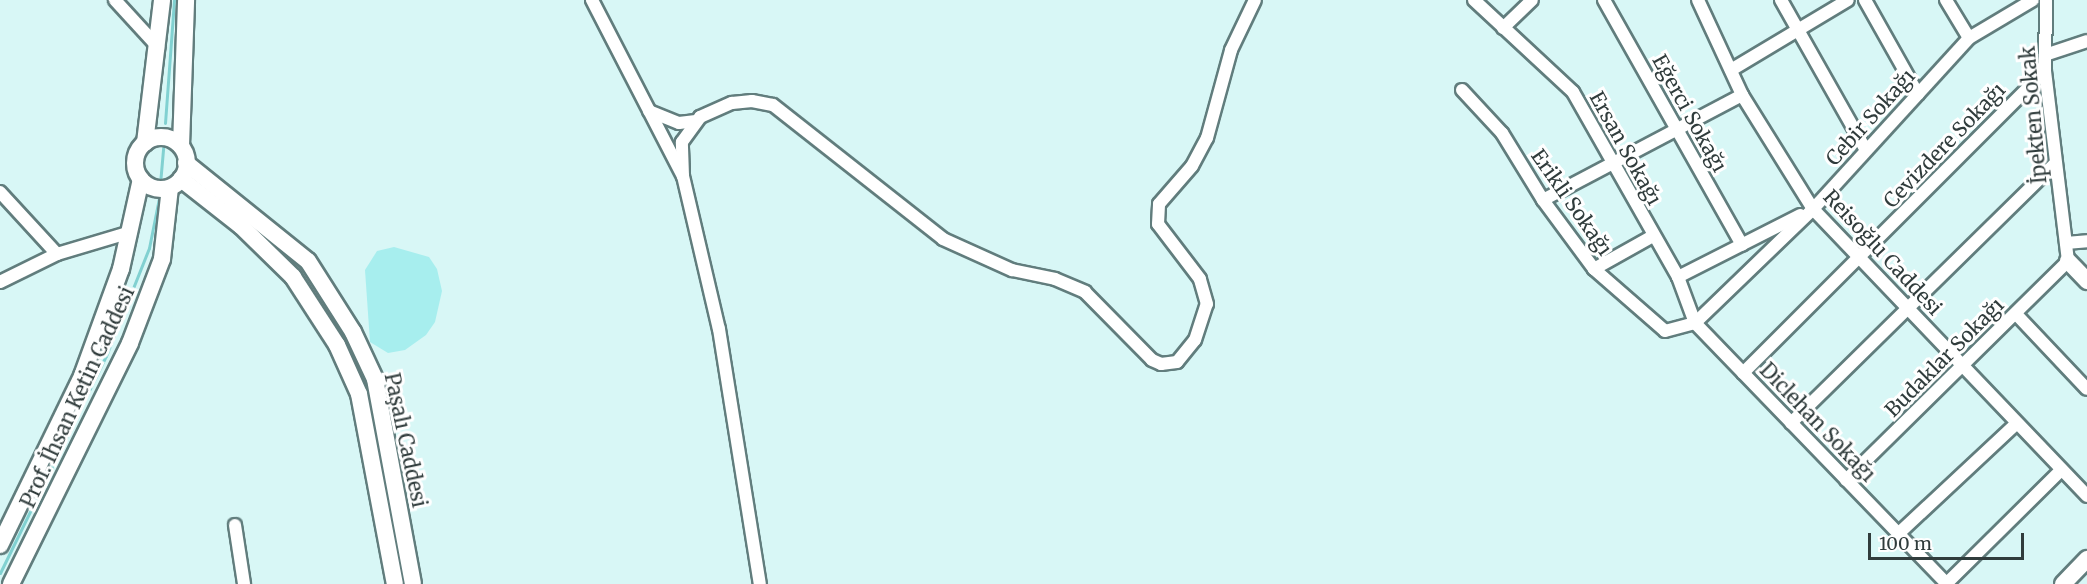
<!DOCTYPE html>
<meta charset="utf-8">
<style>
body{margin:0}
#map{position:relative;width:2087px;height:584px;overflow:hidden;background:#d8f7f6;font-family:Merriweather,serif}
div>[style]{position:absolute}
.green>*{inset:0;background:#a7eeee}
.stream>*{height:3px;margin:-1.5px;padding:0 1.5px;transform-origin:1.5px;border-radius:1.5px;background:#81d1d1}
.roads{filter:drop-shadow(2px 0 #617d7d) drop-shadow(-2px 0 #617d7d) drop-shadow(0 2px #617d7d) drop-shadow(0 -2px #617d7d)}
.street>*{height:12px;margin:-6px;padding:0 6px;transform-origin:6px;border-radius:6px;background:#fff}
.secondary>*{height:16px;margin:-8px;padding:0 8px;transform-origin:8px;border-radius:8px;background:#fff}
.secondary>.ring{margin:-8px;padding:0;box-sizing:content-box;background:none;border:16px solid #fff;border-radius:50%}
span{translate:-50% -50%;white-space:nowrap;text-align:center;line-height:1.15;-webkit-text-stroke:6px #fff;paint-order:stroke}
.street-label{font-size:20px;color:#303c3c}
.scale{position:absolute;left:1868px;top:533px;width:156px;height:27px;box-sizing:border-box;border:3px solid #303c3c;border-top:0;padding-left:8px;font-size:18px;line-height:21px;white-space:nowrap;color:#303c3c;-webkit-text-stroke:4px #fff;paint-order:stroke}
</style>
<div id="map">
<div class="green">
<i style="clip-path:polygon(394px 247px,429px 257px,437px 269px,442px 291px,435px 322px,426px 335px,405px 350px,388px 353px,370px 342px,365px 270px,377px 251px)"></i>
</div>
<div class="stream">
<i style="left:165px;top:123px;width:123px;rotate:-85.8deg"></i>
<i style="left:160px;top:184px;width:37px;rotate:-85deg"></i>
<i style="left:0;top:573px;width:242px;rotate:-64deg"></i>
<i style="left:106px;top:356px;width:116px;rotate:-68.3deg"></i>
<i style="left:149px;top:248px;width:51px;rotate:-78.7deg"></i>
</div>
<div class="roads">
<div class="street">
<i style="left:115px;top:0;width:64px;rotate:47.5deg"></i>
<i style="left:592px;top:0;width:198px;rotate:62.7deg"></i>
<i style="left:683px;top:176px;width:157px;rotate:76.8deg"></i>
<i style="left:719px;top:329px;width:258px;rotate:80.9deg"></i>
<i style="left:1474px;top:0;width:135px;rotate:42.9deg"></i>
<i style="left:1573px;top:92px;width:213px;rotate:60.4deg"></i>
<i style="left:1678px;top:277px;width:49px;rotate:69.7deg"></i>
<i style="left:1695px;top:323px;width:363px;rotate:46deg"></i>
<i style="left:1604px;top:0;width:281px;rotate:60.6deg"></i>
<i style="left:1698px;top:0;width:105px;rotate:65.1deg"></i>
<i style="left:1742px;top:95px;width:134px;rotate:58.1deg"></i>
<i style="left:1813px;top:209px;width:397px;rotate:46.3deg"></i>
<i style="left:1781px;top:0;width:172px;rotate:60.5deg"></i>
<i style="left:1865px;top:0;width:108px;rotate:60.6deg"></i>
<i style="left:1946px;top:0;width:44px;rotate:58.8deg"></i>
<i style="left:1503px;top:28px;width:40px;rotate:-44deg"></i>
<i style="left:2045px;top:55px;width:44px;rotate:-18.4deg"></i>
<i style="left:1731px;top:70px;width:136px;rotate:-30.9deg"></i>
<i style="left:1462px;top:90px;width:59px;rotate:47.1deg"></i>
<i style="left:1502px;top:133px;width:79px;rotate:58.5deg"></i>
<i style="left:1543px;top:200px;width:86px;rotate:53.5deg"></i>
<i style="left:1594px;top:269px;width:94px;rotate:41.1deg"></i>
<i style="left:1665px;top:331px;width:31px;rotate:-15deg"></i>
<i style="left:1695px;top:323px;width:164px;rotate:-44deg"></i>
<i style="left:1813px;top:209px;width:231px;rotate:-47.6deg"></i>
<i style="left:1969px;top:38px;width:74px;rotate:-30.7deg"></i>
<i style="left:649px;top:111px;width:32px;rotate:22deg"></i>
<i style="left:679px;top:123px;width:17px;rotate:-7deg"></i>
<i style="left:683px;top:176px;width:34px;rotate:-92deg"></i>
<i style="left:682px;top:142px;width:31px;rotate:-54deg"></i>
<i style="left:700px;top:117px;width:35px;rotate:-24deg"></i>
<i style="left:732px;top:103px;width:20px;rotate:-6deg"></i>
<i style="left:752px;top:101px;width:21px;rotate:11deg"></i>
<i style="left:773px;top:105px;width:216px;rotate:38.2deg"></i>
<i style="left:943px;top:239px;width:76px;rotate:24.2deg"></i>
<i style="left:1012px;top:270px;width:44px;rotate:11.8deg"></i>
<i style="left:1055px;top:279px;width:33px;rotate:23deg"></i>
<i style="left:1085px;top:292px;width:95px;rotate:45.4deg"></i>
<i style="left:1152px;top:360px;width:10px;rotate:24deg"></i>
<i style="left:1161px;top:364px;width:16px;rotate:-7deg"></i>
<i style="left:1177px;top:362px;width:28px;rotate:-51deg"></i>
<i style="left:1195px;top:340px;width:38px;rotate:-72deg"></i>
<i style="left:1207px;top:304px;width:26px;rotate:-106deg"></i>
<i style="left:1200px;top:279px;width:69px;rotate:-127.4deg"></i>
<i style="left:1158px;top:224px;width:20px;rotate:-87deg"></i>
<i style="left:1159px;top:204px;width:50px;rotate:-49deg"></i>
<i style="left:1192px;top:166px;width:32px;rotate:-62deg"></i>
<i style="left:1207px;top:138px;width:91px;rotate:-74.7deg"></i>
<i style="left:1231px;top:50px;width:55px;rotate:-64.4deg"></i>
<i style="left:0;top:192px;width:84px;rotate:47.4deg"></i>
<i style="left:1543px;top:200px;width:225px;rotate:-27.8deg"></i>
<i style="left:2066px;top:243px;width:21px;rotate:-5deg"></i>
<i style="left:1594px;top:269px;width:68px;rotate:-29.2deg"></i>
<i style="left:1678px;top:277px;width:137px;rotate:-26.9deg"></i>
<i style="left:0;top:282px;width:64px;rotate:-26.2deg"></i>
<i style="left:57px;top:254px;width:77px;rotate:-16.6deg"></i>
<i style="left:2016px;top:314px;width:103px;rotate:46.6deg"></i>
<i style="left:1743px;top:373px;width:427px;rotate:-45deg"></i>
<i style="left:1791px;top:423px;width:370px;rotate:-44.5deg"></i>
<i style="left:1846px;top:480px;width:312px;rotate:-44.6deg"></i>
<i style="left:2068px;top:261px;width:191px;rotate:-96.9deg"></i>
<i style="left:2045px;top:71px;width:71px;rotate:-89.2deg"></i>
<i style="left:235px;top:525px;width:60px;rotate:81.3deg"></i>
<i style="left:1898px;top:534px;width:161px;rotate:-43deg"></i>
<i style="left:1946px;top:584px;width:161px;rotate:-44.7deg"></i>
</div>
<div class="secondary">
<i class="ring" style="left:135px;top:137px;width:36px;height:36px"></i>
<i style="left:145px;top:143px;width:144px;rotate:-83.2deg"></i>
<i style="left:181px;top:146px;width:146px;rotate:-88deg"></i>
<i style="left:186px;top:163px;width:156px;rotate:38.8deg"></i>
<i style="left:308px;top:261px;width:84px;rotate:57.6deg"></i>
<i style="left:353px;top:332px;width:52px;rotate:64.9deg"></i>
<i style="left:375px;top:379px;width:208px;rotate:79.5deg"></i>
<i style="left:181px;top:179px;width:76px;rotate:38.1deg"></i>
<i style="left:241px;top:226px;width:73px;rotate:44.4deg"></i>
<i style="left:293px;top:277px;width:81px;rotate:57.1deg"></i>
<i style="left:337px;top:345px;width:54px;rotate:65.8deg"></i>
<i style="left:359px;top:394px;width:193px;rotate:79.3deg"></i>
<i style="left:2068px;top:261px;width:28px;rotate:46deg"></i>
<i style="left:0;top:545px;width:188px;rotate:-64.1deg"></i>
<i style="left:82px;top:376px;width:114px;rotate:-70deg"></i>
<i style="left:121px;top:269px;width:92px;rotate:-77.5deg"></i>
<i style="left:11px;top:584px;width:269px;rotate:-63.7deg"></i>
<i style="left:130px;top:343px;width:90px;rotate:-69.1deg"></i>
<i style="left:162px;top:259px;width:71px;rotate:-83.6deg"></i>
<i style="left:2063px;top:584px;width:35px;rotate:-46deg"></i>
</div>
</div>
<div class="street-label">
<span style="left:1690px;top:113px;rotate:61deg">Eğerci Sokağı</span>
<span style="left:2033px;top:115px;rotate:-95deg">İpekten Sokak</span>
<span style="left:1870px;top:117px;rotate:-48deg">Cebir Sokağı</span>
<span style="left:1944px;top:145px;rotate:-46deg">Cevizdere Sokağı</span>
<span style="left:1626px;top:148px;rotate:61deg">Ersan Sokağı</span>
<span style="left:1572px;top:202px;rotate:55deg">Erikli Sokağı</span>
<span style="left:1883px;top:252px;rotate:47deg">Reisoğlu Caddesi</span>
<span style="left:1944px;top:357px;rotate:-45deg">Budaklar Sokağı</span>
<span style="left:77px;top:397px;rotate:-65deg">Prof. İhsan Ketin Caddesi</span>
<span style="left:1818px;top:422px;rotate:46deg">Diclehan Sokağı</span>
<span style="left:406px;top:440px;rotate:78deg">Paşalı Caddesi</span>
</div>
<div class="scale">100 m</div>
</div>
